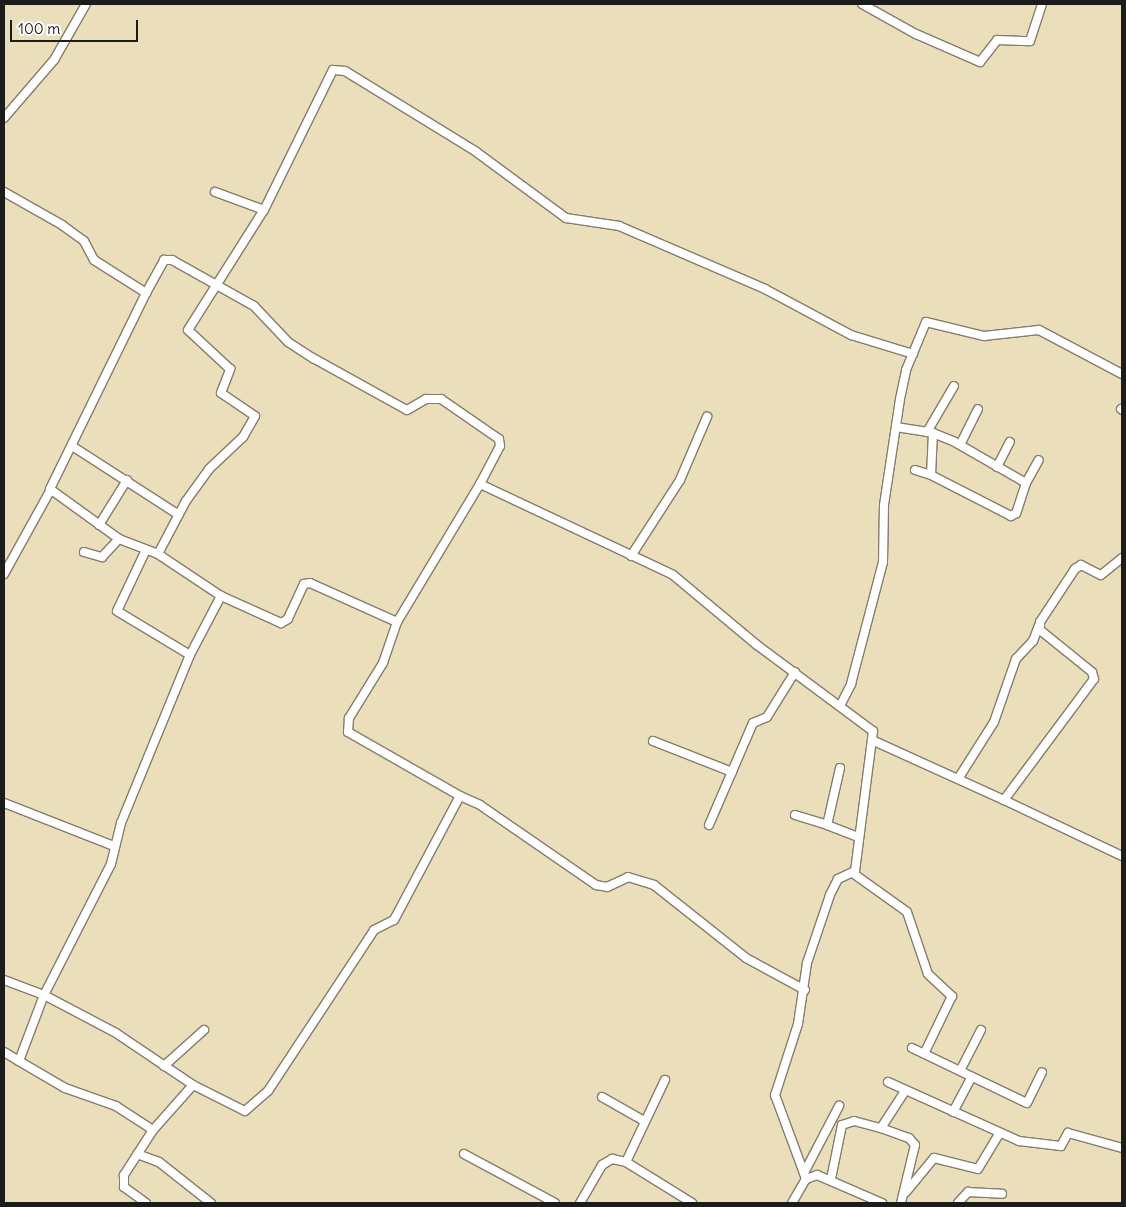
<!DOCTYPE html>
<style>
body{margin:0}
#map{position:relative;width:1126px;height:1207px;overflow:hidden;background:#ebdebb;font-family:Delius,sans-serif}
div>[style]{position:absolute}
.roads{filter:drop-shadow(1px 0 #847d6c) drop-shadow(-1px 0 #847d6c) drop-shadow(0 1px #847d6c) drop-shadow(0 -1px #847d6c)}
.street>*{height:8px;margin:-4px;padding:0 4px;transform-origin:4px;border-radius:4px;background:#fff}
span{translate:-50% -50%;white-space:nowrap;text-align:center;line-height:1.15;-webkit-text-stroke:4px #fff;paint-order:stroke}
.frame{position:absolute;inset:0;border:5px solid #1c1c1c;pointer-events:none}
.scale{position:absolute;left:10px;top:20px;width:128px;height:22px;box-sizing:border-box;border:2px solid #1c1c1c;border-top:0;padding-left:6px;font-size:15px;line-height:18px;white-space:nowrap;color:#1c1c1c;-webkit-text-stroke:4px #fff;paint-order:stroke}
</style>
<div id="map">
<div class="roads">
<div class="street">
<i style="left:862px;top:4px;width:62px;rotate:29.1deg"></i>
<i style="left:916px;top:34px;width:70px;rotate:23.6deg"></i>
<i style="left:980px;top:62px;width:28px;rotate:-52deg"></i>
<i style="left:997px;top:40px;width:33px;rotate:2deg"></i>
<i style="left:1030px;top:41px;width:39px;rotate:-72deg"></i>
<i style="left:4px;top:118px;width:77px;rotate:-49.2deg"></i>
<i style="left:54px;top:60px;width:64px;rotate:-60.3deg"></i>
<i style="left:4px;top:192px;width:67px;rotate:29.6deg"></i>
<i style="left:62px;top:225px;width:27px;rotate:36deg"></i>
<i style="left:84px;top:241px;width:21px;rotate:62deg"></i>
<i style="left:94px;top:260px;width:62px;rotate:32.4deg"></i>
<i style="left:146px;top:293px;width:38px;rotate:-61deg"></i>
<i style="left:164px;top:260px;width:8px"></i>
<i style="left:172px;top:260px;width:94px;rotate:29.3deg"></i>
<i style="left:254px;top:306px;width:50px;rotate:46.6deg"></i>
<i style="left:288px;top:342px;width:30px;rotate:33deg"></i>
<i style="left:313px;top:358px;width:107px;rotate:29deg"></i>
<i style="left:407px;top:410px;width:22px;rotate:-30deg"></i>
<i style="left:426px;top:399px;width:15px"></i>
<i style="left:441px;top:399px;width:70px;rotate:34.6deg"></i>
<i style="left:499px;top:439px;width:7px;rotate:82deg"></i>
<i style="left:500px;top:446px;width:43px;rotate:117.8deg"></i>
<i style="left:480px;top:484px;width:161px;rotate:121deg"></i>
<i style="left:397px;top:622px;width:95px;rotate:-155.9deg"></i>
<i style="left:310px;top:583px;width:6px;rotate:171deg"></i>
<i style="left:304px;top:584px;width:38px;rotate:115deg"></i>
<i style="left:288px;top:619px;width:8px;rotate:150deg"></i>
<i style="left:281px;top:623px;width:66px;rotate:-155.8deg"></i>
<i style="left:215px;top:192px;width:52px;rotate:20.2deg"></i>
<i style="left:146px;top:293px;width:218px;rotate:116.1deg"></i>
<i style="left:50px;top:489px;width:85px;rotate:35.9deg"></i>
<i style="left:119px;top:539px;width:42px;rotate:21deg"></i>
<i style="left:1121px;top:409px;width:1px;rotate:45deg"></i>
<i style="left:896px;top:427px;width:37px;rotate:9deg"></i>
<i style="left:933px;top:433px;width:22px;rotate:22deg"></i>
<i style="left:953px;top:441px;width:84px;rotate:29.9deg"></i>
<i style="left:1026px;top:483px;width:32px;rotate:108deg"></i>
<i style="left:1016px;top:513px;width:6px;rotate:149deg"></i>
<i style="left:1011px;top:516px;width:90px;rotate:-152.9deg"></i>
<i style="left:931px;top:475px;width:42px;rotate:-87.3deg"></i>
<i style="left:927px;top:432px;width:53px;rotate:-59.6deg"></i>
<i style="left:960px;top:445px;width:40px;rotate:-63.4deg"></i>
<i style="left:72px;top:446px;width:127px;rotate:32.8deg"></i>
<i style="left:997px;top:467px;width:28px;rotate:-63deg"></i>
<i style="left:915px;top:470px;width:17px;rotate:17deg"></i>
<i style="left:1026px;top:483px;width:26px;rotate:-61deg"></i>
<i style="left:480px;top:484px;width:213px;rotate:25.2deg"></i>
<i style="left:673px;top:575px;width:109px;rotate:39.8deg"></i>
<i style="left:757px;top:645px;width:144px;rotate:36.6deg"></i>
<i style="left:873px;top:731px;width:141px;rotate:97.3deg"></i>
<i style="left:855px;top:871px;width:19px;rotate:155deg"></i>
<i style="left:838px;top:879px;width:18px;rotate:117deg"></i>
<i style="left:830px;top:895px;width:72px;rotate:108.7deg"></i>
<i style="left:807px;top:963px;width:62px;rotate:98.4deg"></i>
<i style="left:798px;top:1024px;width:75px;rotate:107.9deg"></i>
<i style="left:775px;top:1095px;width:90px;rotate:69.7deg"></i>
<i style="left:99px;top:525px;width:53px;rotate:-58.1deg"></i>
<i style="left:84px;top:552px;width:19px;rotate:16deg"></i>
<i style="left:102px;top:557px;width:25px;rotate:-47deg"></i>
<i style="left:145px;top:552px;width:65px;rotate:115.4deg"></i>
<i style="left:117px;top:611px;width:85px;rotate:31.1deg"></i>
<i style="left:631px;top:556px;width:90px;rotate:-57.2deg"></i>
<i style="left:680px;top:480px;width:69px;rotate:-66.8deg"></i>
<i style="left:4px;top:574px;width:95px;rotate:-61deg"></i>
<i style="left:397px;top:622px;width:43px;rotate:108.9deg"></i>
<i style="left:383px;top:663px;width:65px;rotate:121.7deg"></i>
<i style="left:349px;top:718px;width:14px;rotate:94deg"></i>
<i style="left:348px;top:732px;width:129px;rotate:29.7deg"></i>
<i style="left:840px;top:706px;width:25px;rotate:-63deg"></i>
<i style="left:851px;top:684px;width:126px;rotate:-75.3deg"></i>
<i style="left:883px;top:562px;width:57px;rotate:-89deg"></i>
<i style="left:884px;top:505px;width:107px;rotate:-81.4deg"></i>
<i style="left:900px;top:399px;width:30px;rotate:-78deg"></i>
<i style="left:906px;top:370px;width:52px;rotate:-67.4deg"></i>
<i style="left:926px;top:322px;width:60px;rotate:13.6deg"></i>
<i style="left:984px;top:336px;width:55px;rotate:-6.2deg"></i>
<i style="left:1039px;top:330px;width:94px;rotate:27.9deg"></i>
<i style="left:653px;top:741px;width:85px;rotate:21.4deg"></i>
<i style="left:874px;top:741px;width:143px;rotate:24.4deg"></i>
<i style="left:1004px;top:800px;width:151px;rotate:-53.4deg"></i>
<i style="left:1094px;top:679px;width:7px;rotate:-106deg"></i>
<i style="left:1092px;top:672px;width:67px;rotate:-141.1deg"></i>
<i style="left:1040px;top:630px;width:8px;rotate:-90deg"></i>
<i style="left:1040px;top:622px;width:64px;rotate:-56.6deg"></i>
<i style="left:1075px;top:569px;width:7px;rotate:-34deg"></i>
<i style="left:1081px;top:565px;width:22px;rotate:27deg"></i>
<i style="left:1101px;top:575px;width:27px;rotate:-39deg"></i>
<i style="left:840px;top:768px;width:58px;rotate:102.8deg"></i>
<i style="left:827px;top:825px;width:34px;rotate:21deg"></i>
<i style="left:958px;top:779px;width:67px;rotate:-57.7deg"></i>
<i style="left:994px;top:722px;width:67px;rotate:-70.8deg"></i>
<i style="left:1016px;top:659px;width:25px;rotate:-47deg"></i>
<i style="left:1033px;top:641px;width:17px;rotate:-69deg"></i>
<i style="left:1004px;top:800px;width:131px;rotate:25.4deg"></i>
<i style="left:4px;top:803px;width:118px;rotate:21.4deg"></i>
<i style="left:795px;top:815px;width:34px;rotate:17deg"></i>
<i style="left:709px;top:825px;width:111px;rotate:-66.7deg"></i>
<i style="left:753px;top:723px;width:15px;rotate:-23deg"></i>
<i style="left:767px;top:717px;width:53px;rotate:-58.1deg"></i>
<i style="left:854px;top:874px;width:65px;rotate:35.6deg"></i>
<i style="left:907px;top:912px;width:65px;rotate:71.3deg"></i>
<i style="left:928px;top:974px;width:33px;rotate:43deg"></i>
<i style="left:952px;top:996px;width:64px;rotate:115.8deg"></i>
<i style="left:4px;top:980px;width:43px;rotate:20.6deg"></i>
<i style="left:44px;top:995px;width:81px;rotate:27.8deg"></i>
<i style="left:116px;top:1033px;width:93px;rotate:34deg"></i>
<i style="left:193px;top:1085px;width:60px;rotate:131.6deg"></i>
<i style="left:153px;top:1130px;width:54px;rotate:122.8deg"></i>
<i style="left:124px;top:1175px;width:12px;rotate:90deg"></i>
<i style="left:124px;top:1187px;width:27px;rotate:36deg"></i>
<i style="left:912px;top:1048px;width:127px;rotate:25.6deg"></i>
<i style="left:1027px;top:1103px;width:34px;rotate:-64deg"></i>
<i style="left:4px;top:1052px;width:17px;rotate:31deg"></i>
<i style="left:164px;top:1066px;width:54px;rotate:-42deg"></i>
<i style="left:960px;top:1071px;width:46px;rotate:-62.9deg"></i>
<i style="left:888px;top:1082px;width:144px;rotate:24.2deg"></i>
<i style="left:1019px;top:1141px;width:42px;rotate:6.8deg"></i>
<i style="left:1061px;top:1146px;width:15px;rotate:-62deg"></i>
<i style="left:1068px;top:1133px;width:56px;rotate:15.5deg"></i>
<i style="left:193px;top:1085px;width:58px;rotate:26.6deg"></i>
<i style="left:245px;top:1111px;width:30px;rotate:-41deg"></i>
<i style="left:268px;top:1091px;width:193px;rotate:-56.6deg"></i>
<i style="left:374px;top:930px;width:22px;rotate:-27deg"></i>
<i style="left:394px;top:920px;width:140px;rotate:-62deg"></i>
<i style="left:460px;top:796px;width:22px;rotate:24deg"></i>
<i style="left:480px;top:805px;width:141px;rotate:34.6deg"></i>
<i style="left:596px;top:885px;width:11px;rotate:10deg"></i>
<i style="left:607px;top:887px;width:23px;rotate:-25deg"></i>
<i style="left:628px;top:877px;width:27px;rotate:17deg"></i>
<i style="left:654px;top:885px;width:117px;rotate:38.4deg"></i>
<i style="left:746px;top:958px;width:67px;rotate:28.5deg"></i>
<i style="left:602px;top:1097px;width:48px;rotate:29.7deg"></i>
<i style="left:953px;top:1112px;width:40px;rotate:-62deg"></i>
<i style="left:881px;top:1128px;width:44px;rotate:-57deg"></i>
<i style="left:153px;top:1130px;width:44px;rotate:-147deg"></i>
<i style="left:116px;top:1106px;width:54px;rotate:-160.6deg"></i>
<i style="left:65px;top:1088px;width:53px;rotate:-149.6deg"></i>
<i style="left:19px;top:1061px;width:71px;rotate:-69.3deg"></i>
<i style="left:44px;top:995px;width:147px;rotate:-62.9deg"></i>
<i style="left:111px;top:864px;width:42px;rotate:-76.3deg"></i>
<i style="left:121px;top:823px;width:182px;rotate:-67.7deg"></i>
<i style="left:190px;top:655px;width:67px;rotate:-62.3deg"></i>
<i style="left:221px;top:596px;width:76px;rotate:-146.3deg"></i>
<i style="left:158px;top:554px;width:60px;rotate:-62.2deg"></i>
<i style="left:186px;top:501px;width:39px;rotate:-54deg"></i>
<i style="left:209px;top:469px;width:47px;rotate:-43.3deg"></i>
<i style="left:243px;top:437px;width:24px;rotate:-60deg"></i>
<i style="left:255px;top:416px;width:41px;rotate:-145.9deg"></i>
<i style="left:221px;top:393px;width:26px;rotate:-69deg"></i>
<i style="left:230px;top:369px;width:57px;rotate:-137.1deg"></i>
<i style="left:188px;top:330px;width:142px;rotate:-57.7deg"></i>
<i style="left:264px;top:210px;width:156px;rotate:-63.8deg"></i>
<i style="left:333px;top:70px;width:12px;rotate:5deg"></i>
<i style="left:345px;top:71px;width:153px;rotate:31.6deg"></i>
<i style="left:475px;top:151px;width:113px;rotate:36.4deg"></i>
<i style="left:566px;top:218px;width:54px;rotate:8.6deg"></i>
<i style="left:619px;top:226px;width:159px;rotate:23.3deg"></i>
<i style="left:765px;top:289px;width:98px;rotate:28.1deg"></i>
<i style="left:851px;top:335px;width:65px;rotate:17deg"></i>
<i style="left:137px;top:1154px;width:23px;rotate:20deg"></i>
<i style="left:159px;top:1162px;width:66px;rotate:38.3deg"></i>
<i style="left:464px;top:1154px;width:103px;rotate:28.3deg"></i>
<i style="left:626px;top:1162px;width:91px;rotate:-64.6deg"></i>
<i style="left:804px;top:1173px;width:76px;rotate:-62.4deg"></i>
<i style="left:831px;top:1179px;width:55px;rotate:-78.5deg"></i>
<i style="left:842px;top:1125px;width:13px;rotate:-18deg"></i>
<i style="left:854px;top:1121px;width:28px;rotate:15deg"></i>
<i style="left:881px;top:1128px;width:30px;rotate:20deg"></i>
<i style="left:909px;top:1138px;width:9px;rotate:49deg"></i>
<i style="left:915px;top:1145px;width:60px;rotate:103.6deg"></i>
<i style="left:906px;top:1192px;width:44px;rotate:-50.5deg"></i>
<i style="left:934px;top:1158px;width:45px;rotate:14deg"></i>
<i style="left:978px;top:1169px;width:41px;rotate:-59deg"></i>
<i style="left:580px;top:1203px;width:44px;rotate:-59.9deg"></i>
<i style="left:602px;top:1165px;width:12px;rotate:-31deg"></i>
<i style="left:612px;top:1159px;width:14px;rotate:12deg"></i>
<i style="left:626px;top:1162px;width:78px;rotate:31.8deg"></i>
<i style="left:792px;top:1203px;width:28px;rotate:-60deg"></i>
<i style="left:806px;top:1179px;width:12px;rotate:-20deg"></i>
<i style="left:817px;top:1175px;width:71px;rotate:23.3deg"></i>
<i style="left:958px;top:1203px;width:15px;rotate:-48deg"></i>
<i style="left:968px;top:1192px;width:34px;rotate:3deg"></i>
</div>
</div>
<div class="frame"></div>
<div class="scale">100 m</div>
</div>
